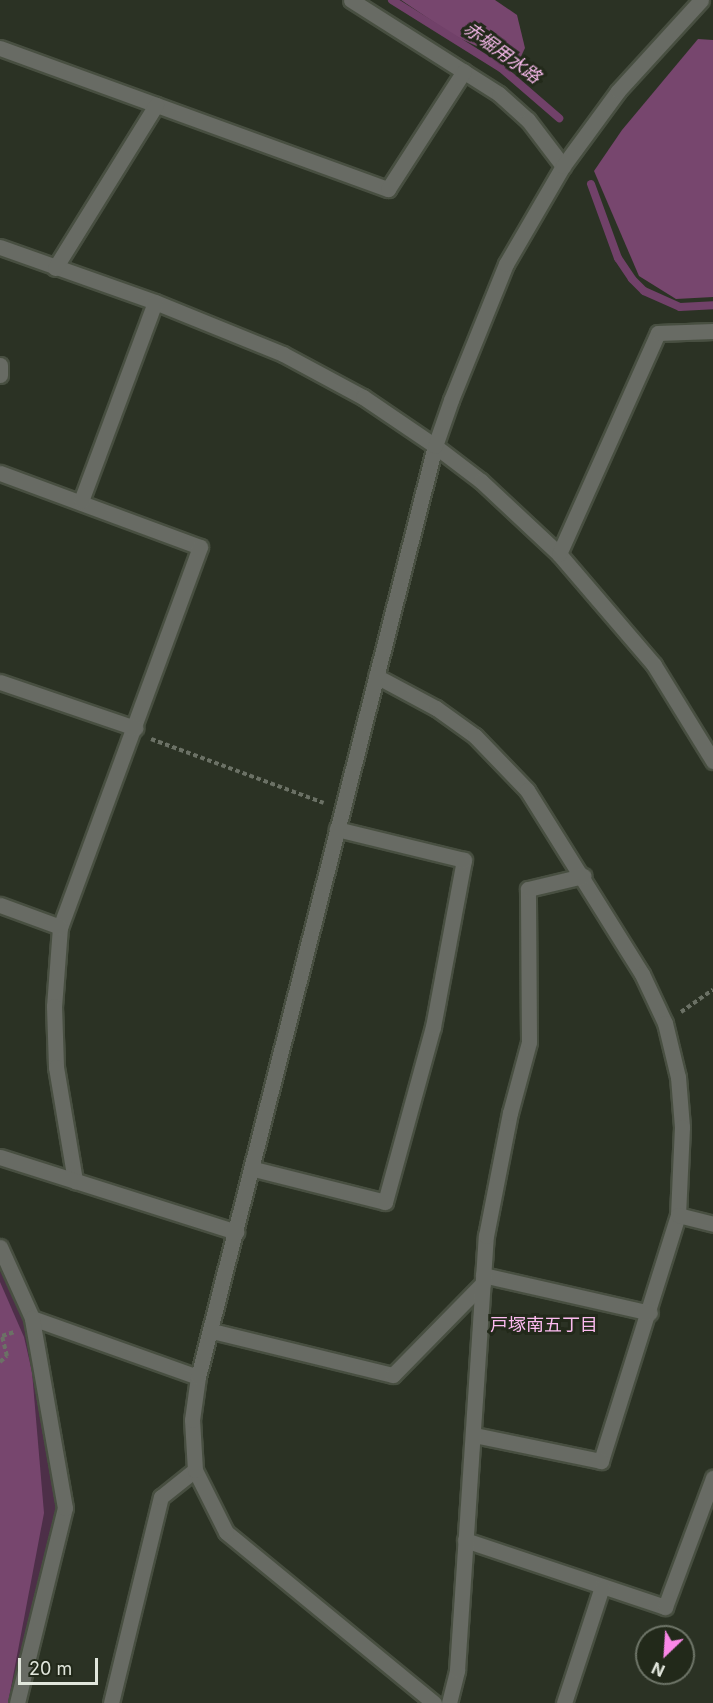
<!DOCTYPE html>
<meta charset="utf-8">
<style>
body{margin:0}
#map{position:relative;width:713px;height:1703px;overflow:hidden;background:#2b3224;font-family:Inter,"Noto Sans JP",sans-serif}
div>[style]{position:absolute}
.green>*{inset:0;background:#4d2f48}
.forest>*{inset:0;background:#77466e}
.stream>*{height:8px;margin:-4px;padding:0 4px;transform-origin:4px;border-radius:4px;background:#714169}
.path>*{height:4px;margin-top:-2px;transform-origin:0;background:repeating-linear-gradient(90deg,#6b7165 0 4.5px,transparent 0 7.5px)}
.roads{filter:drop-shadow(2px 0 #484f41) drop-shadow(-2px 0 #484f41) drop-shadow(0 2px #484f41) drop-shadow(0 -2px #484f41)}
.minor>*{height:15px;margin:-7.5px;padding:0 7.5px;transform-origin:7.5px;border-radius:7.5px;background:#686b64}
span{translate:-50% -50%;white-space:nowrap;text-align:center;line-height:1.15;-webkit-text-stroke:6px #22291a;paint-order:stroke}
.water-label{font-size:18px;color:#f8baec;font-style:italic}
.neighbourhood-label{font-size:18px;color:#fcbbf0}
.north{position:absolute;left:635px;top:1625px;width:60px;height:60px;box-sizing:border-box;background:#22291a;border:2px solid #6e7568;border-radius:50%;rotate:205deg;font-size:16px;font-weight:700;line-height:24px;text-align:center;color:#e1e6dc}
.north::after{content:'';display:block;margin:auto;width:21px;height:27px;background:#fa87e7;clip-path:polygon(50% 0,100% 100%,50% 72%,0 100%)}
.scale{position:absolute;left:18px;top:1658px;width:80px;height:27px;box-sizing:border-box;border:3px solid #e1e6dc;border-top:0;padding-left:8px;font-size:18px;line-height:21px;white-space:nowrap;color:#e1e6dc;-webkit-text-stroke:4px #22291a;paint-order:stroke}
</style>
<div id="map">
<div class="green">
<i style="clip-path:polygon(0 1271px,24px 1320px,58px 1508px,9px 1703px,0 1703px)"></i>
</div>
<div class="forest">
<i style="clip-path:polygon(401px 0,495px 0,517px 15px,525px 48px,517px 65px,453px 35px)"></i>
<i style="clip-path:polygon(698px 39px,713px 40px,713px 297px,676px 299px,639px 276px,594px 171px,622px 130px)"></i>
<i style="clip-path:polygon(0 1282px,24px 1337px,32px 1372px,44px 1513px,8px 1703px,0 1703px)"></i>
</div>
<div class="stream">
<i style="left:392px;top:0;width:128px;rotate:32deg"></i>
<i style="left:501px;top:68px;width:77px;rotate:40.8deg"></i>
<i style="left:591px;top:184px;width:79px;rotate:70deg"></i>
<i style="left:618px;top:258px;width:25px;rotate:56deg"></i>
<i style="left:632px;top:279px;width:17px;rotate:45deg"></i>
<i style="left:644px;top:291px;width:39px;rotate:24deg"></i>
<i style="left:680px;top:307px;width:33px;rotate:-3deg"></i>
</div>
<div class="path">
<i style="left:151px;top:739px;width:184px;rotate:20.3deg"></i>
<i style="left:681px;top:1012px;width:39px;rotate:-35deg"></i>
<i style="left:0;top:1362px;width:9px;rotate:-41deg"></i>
<i style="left:7px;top:1356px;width:21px;rotate:-104deg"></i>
<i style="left:2px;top:1336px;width:13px;rotate:-18deg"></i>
</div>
<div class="roads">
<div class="minor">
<i style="left:351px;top:0;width:175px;rotate:32.4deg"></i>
<i style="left:499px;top:94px;width:39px;rotate:42deg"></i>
<i style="left:528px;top:120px;width:58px;rotate:52.7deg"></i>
<i style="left:0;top:48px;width:413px;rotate:20deg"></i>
<i style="left:388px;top:189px;width:140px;rotate:-57.2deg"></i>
<i style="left:0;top:247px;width:164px;rotate:19.5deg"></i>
<i style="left:155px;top:302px;width:138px;rotate:22.1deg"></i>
<i style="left:283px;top:354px;width:91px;rotate:28.3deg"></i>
<i style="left:363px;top:397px;width:87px;rotate:34.2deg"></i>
<i style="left:435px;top:446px;width:58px;rotate:37.3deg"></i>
<i style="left:481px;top:481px;width:107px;rotate:43.1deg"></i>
<i style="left:559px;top:554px;width:146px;rotate:49.4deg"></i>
<i style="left:654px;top:665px;width:113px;rotate:58.4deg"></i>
<i style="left:55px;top:268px;width:192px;rotate:-58.2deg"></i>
<i style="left:0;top:365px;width:10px;rotate:90deg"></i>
<i style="left:0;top:473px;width:213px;rotate:20.3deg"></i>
<i style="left:200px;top:547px;width:405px;rotate:110.2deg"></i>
<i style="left:60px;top:927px;width:79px;rotate:94.3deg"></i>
<i style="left:54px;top:1006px;width:61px;rotate:88.1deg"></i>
<i style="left:56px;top:1067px;width:116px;rotate:80.5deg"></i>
<i style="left:81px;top:501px;width:212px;rotate:-69.6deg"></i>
<i style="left:559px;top:554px;width:242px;rotate:-65.9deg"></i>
<i style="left:658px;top:333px;width:55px;rotate:-2.1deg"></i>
<i style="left:376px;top:676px;width:68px;rotate:28.1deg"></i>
<i style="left:436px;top:708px;width:48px;rotate:35.7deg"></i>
<i style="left:475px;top:736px;width:75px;rotate:46.1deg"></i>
<i style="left:527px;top:790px;width:217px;rotate:58deg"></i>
<i style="left:642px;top:974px;width:54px;rotate:64.9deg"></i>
<i style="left:665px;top:1023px;width:56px;rotate:76.5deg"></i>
<i style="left:678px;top:1077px;width:50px;rotate:85.4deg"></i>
<i style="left:682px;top:1127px;width:88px;rotate:92.6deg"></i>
<i style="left:678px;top:1215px;width:258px;rotate:107.4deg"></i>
<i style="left:601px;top:1461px;width:130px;rotate:-168.4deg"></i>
<i style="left:0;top:682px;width:143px;rotate:18.8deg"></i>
<i style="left:0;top:905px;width:64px;rotate:20.1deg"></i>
<i style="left:0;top:1157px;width:248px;rotate:17.6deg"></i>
<i style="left:254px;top:1169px;width:135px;rotate:14.1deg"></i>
<i style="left:385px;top:1202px;width:181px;rotate:-74.7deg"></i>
<i style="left:433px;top:1027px;width:170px;rotate:-79.5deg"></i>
<i style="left:464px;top:860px;width:131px;rotate:-166.3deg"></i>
<i style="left:678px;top:1215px;width:36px;rotate:14deg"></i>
<i style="left:0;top:1247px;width:78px;rotate:65.7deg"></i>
<i style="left:32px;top:1318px;width:176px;rotate:19.6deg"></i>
<i style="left:483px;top:1275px;width:171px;rotate:12.8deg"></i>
<i style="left:212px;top:1331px;width:186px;rotate:13.7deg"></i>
<i style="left:393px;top:1375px;width:129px;rotate:-45.6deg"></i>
<i style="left:465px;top:1540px;width:211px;rotate:18.5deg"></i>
<i style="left:665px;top:1607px;width:138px;rotate:-69.6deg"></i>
<i style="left:17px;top:1703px;width:201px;rotate:-76.2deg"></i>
<i style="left:65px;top:1508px;width:193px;rotate:-99.9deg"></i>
<i style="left:111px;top:1703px;width:212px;rotate:-76.4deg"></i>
<i style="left:161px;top:1497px;width:43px;rotate:-38.5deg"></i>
<i style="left:434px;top:1703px;width:269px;rotate:-140.6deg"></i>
<i style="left:226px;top:1532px;width:69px;rotate:-116.6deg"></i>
<i style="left:195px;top:1470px;width:50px;rotate:-93.4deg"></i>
<i style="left:192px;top:1420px;width:43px;rotate:-82.1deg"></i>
<i style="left:198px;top:1377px;width:961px;rotate:-75.72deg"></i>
<i style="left:435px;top:446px;width:49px;rotate:-70.8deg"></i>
<i style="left:451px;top:400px;width:147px;rotate:-68deg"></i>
<i style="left:506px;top:264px;width:113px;rotate:-59.8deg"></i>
<i style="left:563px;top:166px;width:93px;rotate:-53.7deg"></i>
<i style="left:618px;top:91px;width:123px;rotate:-47.6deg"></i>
<i style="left:449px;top:1703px;width:34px;rotate:-76deg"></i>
<i style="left:457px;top:1670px;width:435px;rotate:-86.2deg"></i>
<i style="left:486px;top:1236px;width:125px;rotate:-79deg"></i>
<i style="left:510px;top:1113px;width:73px;rotate:-75deg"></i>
<i style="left:529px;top:1042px;width:153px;rotate:-90.4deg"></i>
<i style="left:528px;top:889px;width:57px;rotate:-13.3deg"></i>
<i style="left:564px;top:1703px;width:122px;rotate:-71.9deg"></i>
</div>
</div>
<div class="water-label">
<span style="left:502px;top:53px;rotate:36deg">赤堀用水路</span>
</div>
<div class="neighbourhood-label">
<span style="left:544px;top:1325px">戸塚南五丁目</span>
</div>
<div class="north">N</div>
<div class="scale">20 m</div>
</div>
